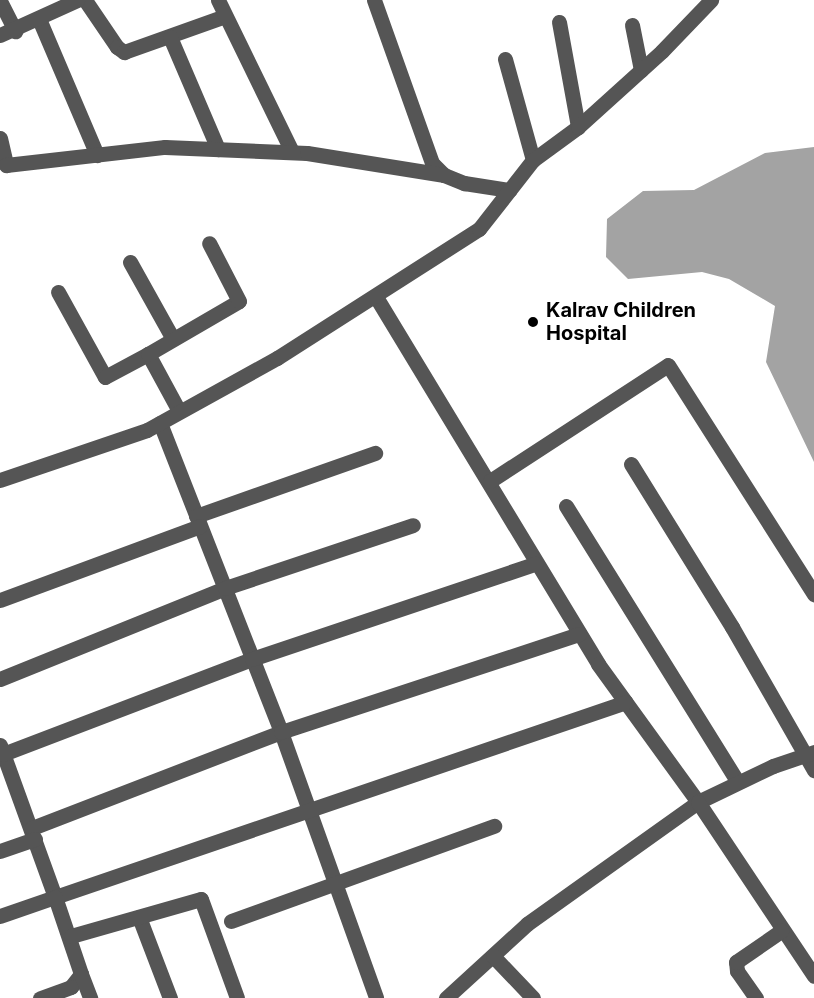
<!DOCTYPE html>
<style>
body{margin:0}
#map{position:relative;width:814px;height:998px;overflow:hidden;background:#fff;font-family:Inter,sans-serif}
div>[style]{position:absolute}
.water>*{inset:0;background:#a3a3a3}
.minor>*{height:15px;margin:-7.5px;padding:0 7.5px;transform-origin:7.5px;border-radius:7.5px;background:#555}
.dots>*{width:16px;height:16px;translate:-50% -50%;box-sizing:border-box;border:3px solid #fff;border-radius:50%}
span{translate:-50% -50%;white-space:nowrap;text-align:center;line-height:1.15;-webkit-text-stroke:4.5px #fff;paint-order:stroke}
.poi-label{font-size:20px;color:#000;font-weight:700}
.left{translate:0 -50%;text-align:left}
</style>
<div id="map">
<div class="water">
<i style="clip-path:polygon(814px 147px,814px 462px,766px 362px,775px 306px,729px 279px,702px 272px,628px 279px,606px 257px,607px 219px,643px 191px,694px 190px,765px 153px)"></i>
</div>
<div class="minor">
<i style="left:85px;top:0;width:57px;rotate:55.8deg"></i>
<i style="left:117px;top:47px;width:9px;rotate:36deg"></i>
<i style="left:124px;top:52px;width:107px;rotate:-19.6deg"></i>
<i style="left:218px;top:0;width:169px;rotate:64deg"></i>
<i style="left:374px;top:0;width:173px;rotate:70.4deg"></i>
<i style="left:432px;top:163px;width:17px;rotate:45deg"></i>
<i style="left:444px;top:175px;width:22px;rotate:22deg"></i>
<i style="left:464px;top:183px;width:46px;rotate:8.8deg"></i>
<i style="left:0;top:1px;width:34px;rotate:63deg"></i>
<i style="left:39px;top:19px;width:148px;rotate:66.9deg"></i>
<i style="left:559px;top:22px;width:107px;rotate:79.7deg"></i>
<i style="left:632px;top:25px;width:46px;rotate:78.7deg"></i>
<i style="left:0;top:35px;width:85px;rotate:-24.4deg"></i>
<i style="left:170px;top:37px;width:122px;rotate:66.8deg"></i>
<i style="left:505px;top:59px;width:105px;rotate:74.5deg"></i>
<i style="left:0;top:138px;width:28px;rotate:77deg"></i>
<i style="left:6px;top:165px;width:160px;rotate:-6.5deg"></i>
<i style="left:165px;top:147px;width:142px;rotate:2.4deg"></i>
<i style="left:307px;top:153px;width:139px;rotate:9.1deg"></i>
<i style="left:130px;top:262px;width:88px;rotate:60.8deg"></i>
<i style="left:58px;top:292px;width:97px;rotate:61.1deg"></i>
<i style="left:105px;top:377px;width:49px;rotate:-28.1deg"></i>
<i style="left:376px;top:297px;width:429px;rotate:58.8deg"></i>
<i style="left:598px;top:664px;width:170px;rotate:54.1deg"></i>
<i style="left:698px;top:802px;width:210px;rotate:144.5deg"></i>
<i style="left:527px;top:924px;width:110px;rotate:137.6deg"></i>
<i style="left:179px;top:411px;width:65px;rotate:-118.5deg"></i>
<i style="left:148px;top:354px;width:105px;rotate:-30.2deg"></i>
<i style="left:239px;top:301px;width:65px;rotate:-117.3deg"></i>
<i style="left:160px;top:423px;width:332px;rotate:68.6deg"></i>
<i style="left:281px;top:732px;width:282px;rotate:70.3deg"></i>
<i style="left:631px;top:464px;width:192px;rotate:58.2deg"></i>
<i style="left:732px;top:627px;width:165px;rotate:60.2deg"></i>
<i style="left:0;top:480px;width:155px;rotate:-18.8deg"></i>
<i style="left:147px;top:430px;width:149px;rotate:-29deg"></i>
<i style="left:277px;top:358px;width:240px;rotate:-32.6deg"></i>
<i style="left:479px;top:229px;width:88px;rotate:-52deg"></i>
<i style="left:533px;top:160px;width:56px;rotate:-36.3deg"></i>
<i style="left:578px;top:127px;width:113px;rotate:-42.1deg"></i>
<i style="left:662px;top:51px;width:71px;rotate:-46.1deg"></i>
<i style="left:490px;top:481px;width:212px;rotate:-33.1deg"></i>
<i style="left:668px;top:365px;width:272px;rotate:57.5deg"></i>
<i style="left:566px;top:506px;width:325px;rotate:58.1deg"></i>
<i style="left:196px;top:516px;width:190px;rotate:-19.4deg"></i>
<i style="left:0;top:600px;width:213px;rotate:-20.3deg"></i>
<i style="left:0;top:679px;width:243px;rotate:-22deg"></i>
<i style="left:225px;top:588px;width:198px;rotate:-18.5deg"></i>
<i style="left:0;top:745px;width:162px;rotate:70.1deg"></i>
<i style="left:55px;top:897px;width:603px;rotate:-18.86deg"></i>
<i style="left:814px;top:752px;width:43px;rotate:161.1deg"></i>
<i style="left:773px;top:766px;width:83px;rotate:154.4deg"></i>
<i style="left:698px;top:802px;width:209px;rotate:56.3deg"></i>
<i style="left:3px;top:754px;width:267px;rotate:-20.9deg"></i>
<i style="left:252px;top:659px;width:299px;rotate:-18.6deg"></i>
<i style="left:32px;top:828px;width:267px;rotate:-21.1deg"></i>
<i style="left:281px;top:732px;width:314px;rotate:-18.2deg"></i>
<i style="left:0;top:851px;width:37px;rotate:-19deg"></i>
<i style="left:0;top:916px;width:58px;rotate:-19.1deg"></i>
<i style="left:55px;top:897px;width:81px;rotate:71.3deg"></i>
<i style="left:81px;top:974px;width:16px;rotate:128deg"></i>
<i style="left:71px;top:987px;width:33px;rotate:160deg"></i>
<i style="left:139px;top:917px;width:87px;rotate:69.1deg"></i>
<i style="left:231px;top:921px;width:280px;rotate:-19.9deg"></i>
<i style="left:71px;top:936px;width:135px;rotate:-15.9deg"></i>
<i style="left:201px;top:899px;width:105px;rotate:70deg"></i>
<i style="left:493px;top:956px;width:58px;rotate:46.4deg"></i>
<i style="left:81px;top:974px;width:26px;rotate:69deg"></i>
<i style="left:756px;top:998px;width:33px;rotate:-125deg"></i>
<i style="left:737px;top:971px;width:9px;rotate:-96deg"></i>
<i style="left:736px;top:962px;width:55px;rotate:-34.6deg"></i>
</div>
<div class="dots">
<i style="left:533px;top:322px;background:#000"></i>
</div>
<div class="poi-label">
<span class="left" style="left:546px;top:322px">Kalrav Children<br>Hospital</span>
</div>
</div>
